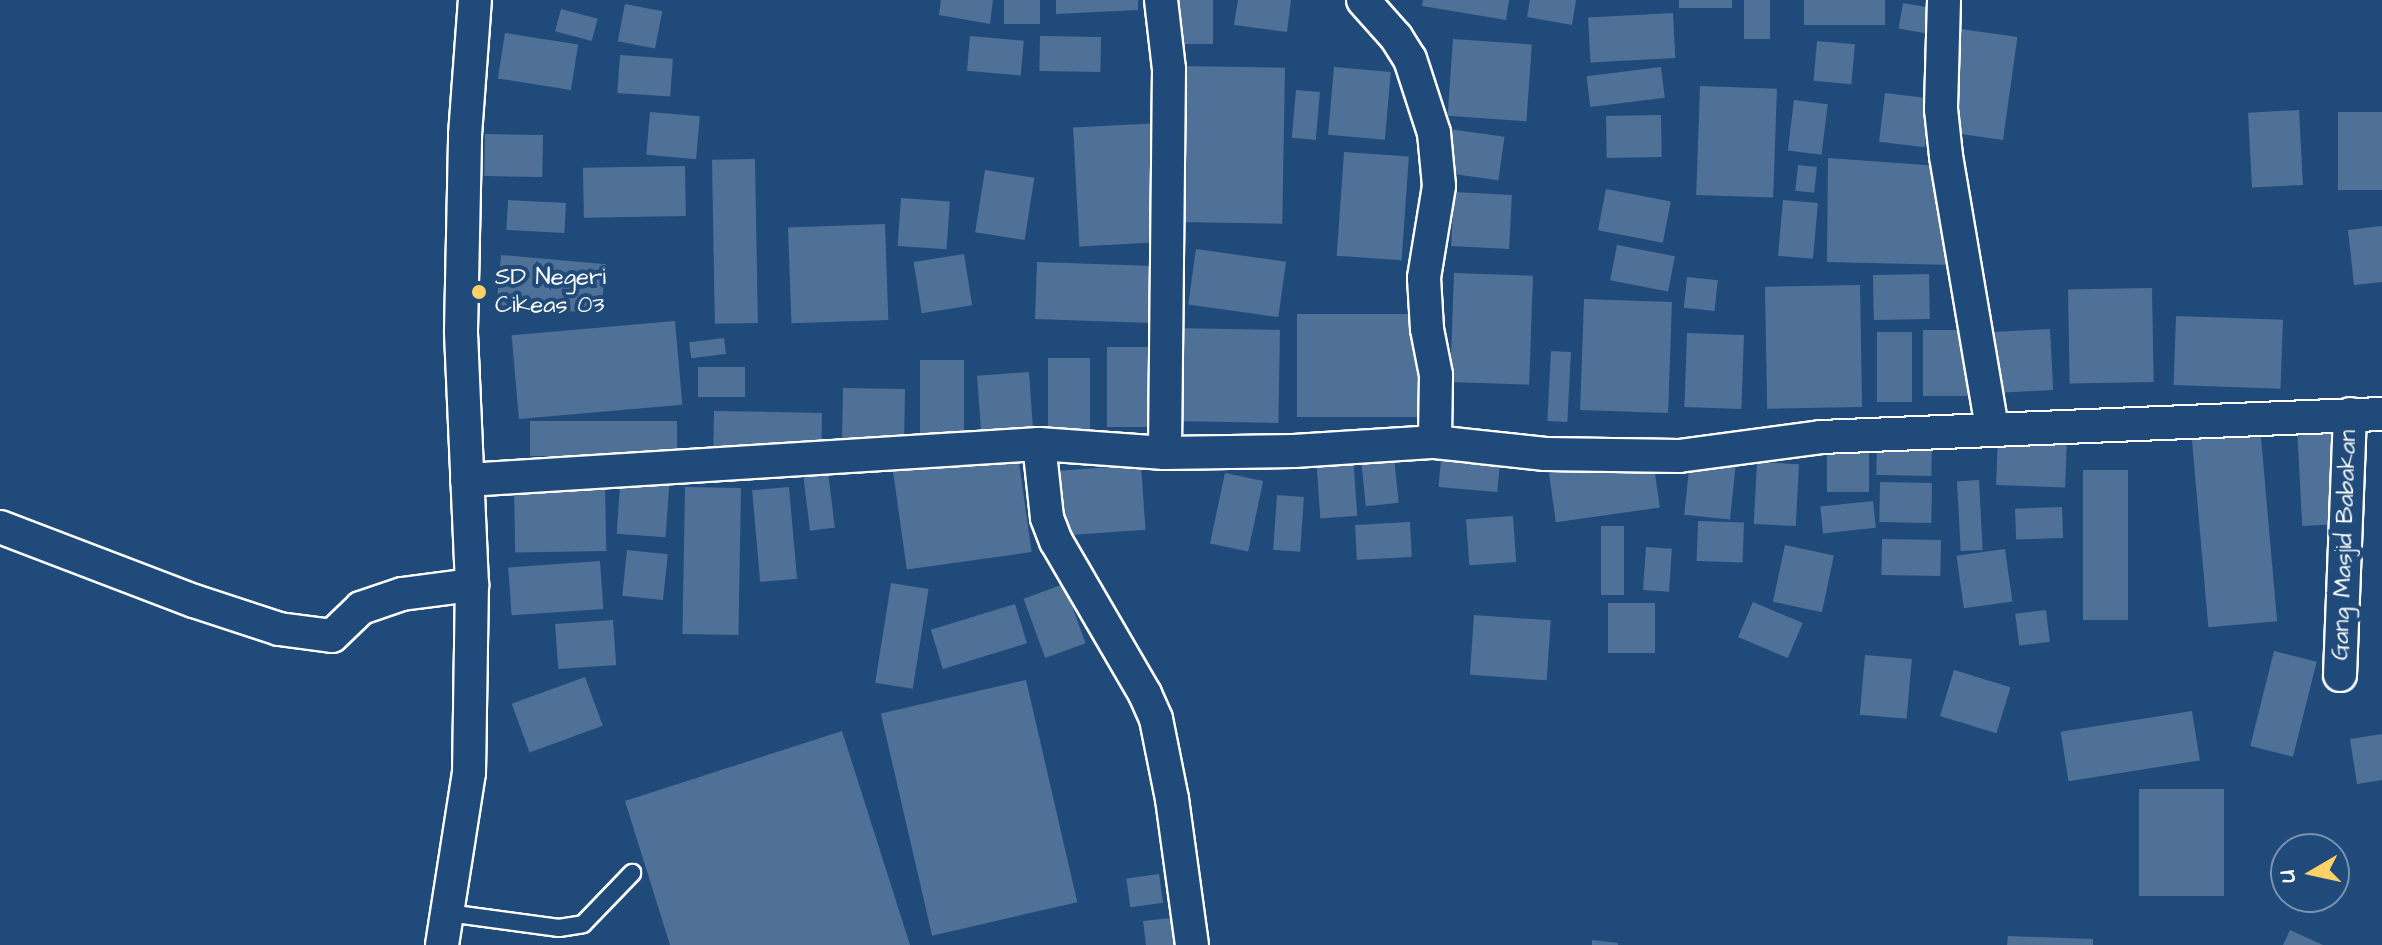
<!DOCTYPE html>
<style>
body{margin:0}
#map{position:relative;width:2382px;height:945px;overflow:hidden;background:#1f4a7a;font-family:"Architects Daughter",sans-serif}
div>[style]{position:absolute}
.building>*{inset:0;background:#507197;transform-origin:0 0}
.roads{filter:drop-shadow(2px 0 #fff) drop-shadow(-2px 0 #fff) drop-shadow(0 2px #fff) drop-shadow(0 -2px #fff)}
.lane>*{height:16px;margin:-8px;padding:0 8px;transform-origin:8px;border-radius:8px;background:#1f4a7a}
.street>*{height:32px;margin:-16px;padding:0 16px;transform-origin:16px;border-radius:16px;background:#1f4a7a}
.dots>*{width:22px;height:22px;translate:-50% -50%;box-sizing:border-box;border:4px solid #1f4a7a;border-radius:50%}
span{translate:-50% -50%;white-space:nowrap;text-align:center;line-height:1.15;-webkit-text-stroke:8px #1f4a7a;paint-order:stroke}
.poi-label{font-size:24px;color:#fff}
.left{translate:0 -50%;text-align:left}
.street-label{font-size:24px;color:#fff}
.north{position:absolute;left:2270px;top:833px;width:80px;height:80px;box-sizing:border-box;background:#1f4a7a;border:2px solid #7992af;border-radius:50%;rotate:261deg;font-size:22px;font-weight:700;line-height:32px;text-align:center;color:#fff}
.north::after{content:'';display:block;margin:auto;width:28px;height:36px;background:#ffd166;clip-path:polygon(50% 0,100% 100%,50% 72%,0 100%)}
</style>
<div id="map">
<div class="building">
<i style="clip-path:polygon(941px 0,993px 0,990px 24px,939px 15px)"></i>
<i style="left:1004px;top:0;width:36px;height:24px"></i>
<i style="clip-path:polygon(1056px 0,1138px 0,1138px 10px,1056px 14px)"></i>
<i style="left:1171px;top:0;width:42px;height:44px"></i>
<i style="clip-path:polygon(1238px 0,1291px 0,1287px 32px,1234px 25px)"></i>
<i style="clip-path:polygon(1423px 0,1509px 0,1506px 20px,1422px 6px)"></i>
<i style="clip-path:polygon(1530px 0,1576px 0,1572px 25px,1527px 17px)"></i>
<i style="left:1679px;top:0;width:53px;height:8px"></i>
<i style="left:1744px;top:0;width:26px;height:39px"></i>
<i style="left:1804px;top:0;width:81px;height:25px"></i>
<i style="left:1903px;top:3px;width:36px;height:26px;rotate:10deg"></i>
<i style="left:625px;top:4px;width:38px;height:38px;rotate:11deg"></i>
<i style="left:561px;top:9px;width:38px;height:23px;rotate:15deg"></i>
<i style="left:1673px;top:13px;width:45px;height:85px;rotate:87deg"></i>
<i style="left:1961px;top:29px;width:57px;height:104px;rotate:8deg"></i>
<i style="left:505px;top:33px;width:74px;height:46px;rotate:9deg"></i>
<i style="left:970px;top:36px;width:54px;height:35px;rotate:5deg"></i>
<i style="left:1040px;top:36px;width:61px;height:35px;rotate:1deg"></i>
<i style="left:1453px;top:39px;width:79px;height:77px;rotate:4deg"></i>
<i style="left:1817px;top:41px;width:38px;height:40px;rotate:5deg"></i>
<i style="left:620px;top:55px;width:53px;height:38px;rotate:4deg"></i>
<i style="left:1181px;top:66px;width:104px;height:156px;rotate:1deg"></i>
<i style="left:1334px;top:67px;width:57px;height:68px;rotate:5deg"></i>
<i style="left:1661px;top:67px;width:31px;height:75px;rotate:83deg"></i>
<i style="left:1700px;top:86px;width:77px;height:109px;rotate:2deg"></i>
<i style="left:1296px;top:90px;width:24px;height:48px;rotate:5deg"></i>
<i style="left:1885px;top:93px;width:46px;height:49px;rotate:7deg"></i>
<i style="left:1794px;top:100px;width:34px;height:51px;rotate:7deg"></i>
<i style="left:2299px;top:110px;width:75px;height:51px;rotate:87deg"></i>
<i style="left:650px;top:112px;width:50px;height:43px;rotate:5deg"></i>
<i style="left:2382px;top:112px;width:78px;height:44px;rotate:90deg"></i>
<i style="left:1661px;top:115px;width:42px;height:55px;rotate:89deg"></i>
<i style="left:1161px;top:123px;width:119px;height:88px;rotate:87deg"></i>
<i style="left:1449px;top:129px;width:56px;height:44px;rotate:8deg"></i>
<i style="left:485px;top:134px;width:58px;height:42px;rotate:1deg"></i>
<i style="left:1344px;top:152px;width:65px;height:104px;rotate:4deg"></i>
<i style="clip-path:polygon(1828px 158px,1939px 166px,1953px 265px,1827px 262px)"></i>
<i style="left:755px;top:159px;width:164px;height:43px;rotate:89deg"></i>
<i style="left:1798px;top:165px;width:19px;height:26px;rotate:6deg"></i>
<i style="left:685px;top:166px;width:50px;height:102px;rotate:89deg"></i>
<i style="left:985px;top:170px;width:50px;height:63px;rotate:9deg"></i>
<i style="left:1606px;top:189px;width:66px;height:42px;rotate:11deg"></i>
<i style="left:1454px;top:192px;width:58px;height:54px;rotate:3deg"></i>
<i style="left:901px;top:198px;width:49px;height:48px;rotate:4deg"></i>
<i style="left:508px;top:200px;width:58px;height:30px;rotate:3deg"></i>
<i style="left:1783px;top:200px;width:35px;height:56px;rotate:5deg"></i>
<i style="left:885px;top:224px;width:96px;height:97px;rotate:88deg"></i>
<i style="clip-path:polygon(2382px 226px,2382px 282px,2354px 285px,2348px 230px)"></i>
<i style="left:1617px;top:245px;width:59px;height:36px;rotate:11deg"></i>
<i style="left:1196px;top:249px;width:91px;height:56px;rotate:8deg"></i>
<i style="left:964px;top:254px;width:52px;height:51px;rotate:81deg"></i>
<i style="left:501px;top:255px;width:105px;height:50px;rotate:5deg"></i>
<i style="left:1037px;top:262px;width:117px;height:57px;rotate:2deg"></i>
<i style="left:1454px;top:273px;width:79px;height:109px;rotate:2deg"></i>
<i style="left:1929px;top:274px;width:45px;height:56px;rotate:89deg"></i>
<i style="left:1687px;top:277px;width:31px;height:31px;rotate:6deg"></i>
<i style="left:1860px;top:285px;width:122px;height:95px;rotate:89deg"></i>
<i style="left:2152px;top:288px;width:94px;height:84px;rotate:89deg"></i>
<i style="left:1584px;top:299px;width:88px;height:111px;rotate:2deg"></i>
<i style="left:1297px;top:314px;width:122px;height:103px"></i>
<i style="left:2176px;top:316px;width:107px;height:69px;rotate:2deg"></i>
<i style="left:675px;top:321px;width:84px;height:164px;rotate:85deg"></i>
<i style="left:1171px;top:328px;width:109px;height:93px;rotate:1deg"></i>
<i style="left:2050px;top:329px;width:61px;height:61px;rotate:87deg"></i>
<i style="left:1923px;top:330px;width:50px;height:66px"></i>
<i style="left:1877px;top:332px;width:35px;height:70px"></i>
<i style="left:1687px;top:333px;width:57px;height:74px;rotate:2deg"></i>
<i style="left:724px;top:338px;width:16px;height:35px;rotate:83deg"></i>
<i style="left:1107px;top:347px;width:43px;height:80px"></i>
<i style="left:1551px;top:351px;width:20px;height:70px;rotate:3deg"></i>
<i style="left:1048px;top:358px;width:42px;height:75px"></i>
<i style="left:920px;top:360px;width:44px;height:80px"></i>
<i style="left:745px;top:367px;width:30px;height:47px;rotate:90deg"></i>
<i style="left:1029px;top:372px;width:59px;height:52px;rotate:86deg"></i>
<i style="left:843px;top:388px;width:62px;height:58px;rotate:1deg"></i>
<i style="left:714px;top:411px;width:108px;height:39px;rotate:1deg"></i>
<i style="left:677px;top:421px;width:35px;height:147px;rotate:90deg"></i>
<i style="left:2338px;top:425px;width:99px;height:41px;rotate:87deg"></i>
<i style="left:2260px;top:426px;width:196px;height:69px;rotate:85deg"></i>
<i style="left:1998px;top:433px;width:69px;height:52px;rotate:2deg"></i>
<i style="left:1877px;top:439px;width:55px;height:36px;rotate:1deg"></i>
<i style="left:1017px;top:448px;width:105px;height:126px;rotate:82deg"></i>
<i style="left:1827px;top:451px;width:42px;height:41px"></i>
<i style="left:1353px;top:455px;width:61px;height:37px;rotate:86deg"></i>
<i style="left:1394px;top:458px;width:45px;height:33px;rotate:84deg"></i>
<i style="left:1441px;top:459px;width:59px;height:28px;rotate:5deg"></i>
<i style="left:1653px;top:459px;width:49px;height:105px;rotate:82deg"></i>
<i style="left:1690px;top:460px;width:46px;height:55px;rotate:6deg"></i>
<i style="left:1757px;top:462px;width:42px;height:62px;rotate:3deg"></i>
<i style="left:1141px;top:465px;width:65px;height:93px;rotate:86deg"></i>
<i style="left:2083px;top:470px;width:45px;height:150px"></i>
<i style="left:621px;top:472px;width:49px;height:62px;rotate:4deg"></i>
<i style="left:828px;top:472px;width:56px;height:25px;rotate:83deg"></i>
<i style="left:1225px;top:473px;width:39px;height:72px;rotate:12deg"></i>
<i style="left:1979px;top:480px;width:70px;height:22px;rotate:87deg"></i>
<i style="left:605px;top:482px;width:69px;height:91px;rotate:89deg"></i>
<i style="left:1880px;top:482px;width:52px;height:40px;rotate:1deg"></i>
<i style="left:685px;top:487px;width:56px;height:147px;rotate:1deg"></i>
<i style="left:789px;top:487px;width:92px;height:37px;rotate:85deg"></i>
<i style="left:1277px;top:495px;width:27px;height:55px;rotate:4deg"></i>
<i style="left:1873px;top:501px;width:27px;height:53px;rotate:84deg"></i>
<i style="left:2062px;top:507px;width:31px;height:47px;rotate:88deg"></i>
<i style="left:1513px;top:516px;width:46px;height:47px;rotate:86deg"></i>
<i style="left:1698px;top:521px;width:46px;height:40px;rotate:2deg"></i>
<i style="left:1410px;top:522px;width:35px;height:55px;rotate:87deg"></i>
<i style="left:1601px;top:526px;width:23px;height:69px"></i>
<i style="left:1882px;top:539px;width:59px;height:36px;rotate:1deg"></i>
<i style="left:1785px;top:545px;width:50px;height:58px;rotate:12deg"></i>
<i style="left:1646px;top:547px;width:26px;height:43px;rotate:4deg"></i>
<i style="left:2005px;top:549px;width:53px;height:49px;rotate:82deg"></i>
<i style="left:627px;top:550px;width:41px;height:46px;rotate:6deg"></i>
<i style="left:600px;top:561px;width:48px;height:92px;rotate:86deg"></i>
<i style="left:891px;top:583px;width:38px;height:101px;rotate:9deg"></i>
<i style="left:1064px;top:584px;width:63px;height:43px;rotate:70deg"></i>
<i style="left:1753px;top:602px;width:54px;height:38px;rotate:23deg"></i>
<i style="left:1608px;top:603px;width:47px;height:50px"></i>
<i style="left:1015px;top:604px;width:41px;height:88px;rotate:73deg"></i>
<i style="left:2046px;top:610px;width:32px;height:31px;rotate:83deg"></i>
<i style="left:1474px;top:615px;width:77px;height:60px;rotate:4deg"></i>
<i style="left:613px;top:620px;width:45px;height:58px;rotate:86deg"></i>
<i style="left:2274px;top:651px;width:44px;height:98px;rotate:14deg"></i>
<i style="left:1865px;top:655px;width:47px;height:60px;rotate:5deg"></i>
<i style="left:1954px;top:670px;width:59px;height:48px;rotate:17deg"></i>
<i style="left:585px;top:677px;width:52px;height:78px;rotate:70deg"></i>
<i style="left:1026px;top:680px;width:228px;height:149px;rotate:77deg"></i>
<i style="left:2192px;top:711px;width:50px;height:133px;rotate:81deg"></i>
<i style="clip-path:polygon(842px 731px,910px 945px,670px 945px,625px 801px)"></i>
<i style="clip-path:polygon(2382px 734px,2382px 780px,2357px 784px,2350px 739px)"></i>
<i style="left:2139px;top:789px;width:85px;height:107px"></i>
<i style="left:1159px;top:874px;width:29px;height:33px;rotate:82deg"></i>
<i style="clip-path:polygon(1180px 917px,1183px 945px,1146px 945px,1143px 921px)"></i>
<i style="clip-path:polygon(2290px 930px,2323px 945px,2283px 945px)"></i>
<i style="clip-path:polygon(2008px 936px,2093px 939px,2093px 945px,2007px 945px)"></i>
<i style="clip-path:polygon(1592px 940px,1618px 943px,1618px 945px,1592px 945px)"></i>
</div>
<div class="roads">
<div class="lane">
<i style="left:448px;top:913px;width:112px;rotate:7.7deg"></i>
<i style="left:559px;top:928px;width:24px;rotate:-9deg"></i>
<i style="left:583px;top:924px;width:71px;rotate:-46.1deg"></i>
</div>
<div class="street">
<i style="left:1161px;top:0;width:69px;rotate:83.4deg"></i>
<i style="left:1169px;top:69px;width:384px;rotate:90.6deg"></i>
<i style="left:1363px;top:0;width:50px;rotate:48.3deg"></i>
<i style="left:1396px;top:37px;width:26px;rotate:58deg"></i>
<i style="left:1410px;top:59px;width:78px;rotate:72deg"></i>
<i style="left:1434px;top:133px;width:53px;rotate:84.6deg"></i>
<i style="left:1439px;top:186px;width:93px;rotate:99.3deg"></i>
<i style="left:1424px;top:278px;width:51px;rotate:86.6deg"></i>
<i style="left:1427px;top:329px;width:47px;rotate:78.9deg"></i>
<i style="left:1436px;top:375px;width:67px;rotate:90.9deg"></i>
<i style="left:1944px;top:0;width:109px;rotate:91.6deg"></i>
<i style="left:1941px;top:109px;width:47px;rotate:83.9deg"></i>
<i style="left:1946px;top:156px;width:276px;rotate:80.4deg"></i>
<i style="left:1039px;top:444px;width:74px;rotate:83.8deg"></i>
<i style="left:1047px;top:518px;width:25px;rotate:69deg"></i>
<i style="left:1056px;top:541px;width:177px;rotate:59.8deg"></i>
<i style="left:1145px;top:694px;width:27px;rotate:66deg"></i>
<i style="left:1156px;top:719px;width:82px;rotate:78.7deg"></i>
<i style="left:1172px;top:799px;width:147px;rotate:82.2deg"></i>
<i style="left:467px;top:480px;width:573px;rotate:-3.6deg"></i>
<i style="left:1039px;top:444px;width:126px;rotate:4.1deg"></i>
<i style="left:1165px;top:453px;width:129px;rotate:-0.9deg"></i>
<i style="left:1294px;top:451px;width:141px;rotate:-3.7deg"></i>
<i style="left:1435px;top:442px;width:111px;rotate:6.2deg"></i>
<i style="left:1545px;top:454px;width:134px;rotate:0.9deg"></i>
<i style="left:1679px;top:456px;width:143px;rotate:-7.6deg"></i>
<i style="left:1821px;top:437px;width:561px;rotate:-2.35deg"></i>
<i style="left:0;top:527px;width:208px;rotate:20.9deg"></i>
<i style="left:194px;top:601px;width:89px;rotate:18.2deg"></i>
<i style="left:279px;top:629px;width:53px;rotate:7.5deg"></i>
<i style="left:332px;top:636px;width:40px;rotate:-44deg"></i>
<i style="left:361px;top:608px;width:43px;rotate:-18.9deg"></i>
<i style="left:402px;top:594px;width:71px;rotate:-7.3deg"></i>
<i style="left:2340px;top:675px;width:261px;rotate:-87.8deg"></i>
<i style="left:442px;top:945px;width:174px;rotate:-81.1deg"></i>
<i style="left:469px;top:773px;width:188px;rotate:-89.1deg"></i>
<i style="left:472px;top:585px;width:254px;rotate:-92.5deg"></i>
<i style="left:461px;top:331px;width:196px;rotate:-88.8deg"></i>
<i style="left:465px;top:135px;width:135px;rotate:-85.8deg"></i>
</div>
</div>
<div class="dots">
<i style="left:479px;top:292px;background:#ffd166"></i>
</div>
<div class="poi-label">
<span class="left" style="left:495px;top:292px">SD Negeri<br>Cikeas 03</span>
</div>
<div class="street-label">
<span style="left:2345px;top:545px;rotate:-88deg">Gang Masjid Babakan</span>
</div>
<div class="north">U</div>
</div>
